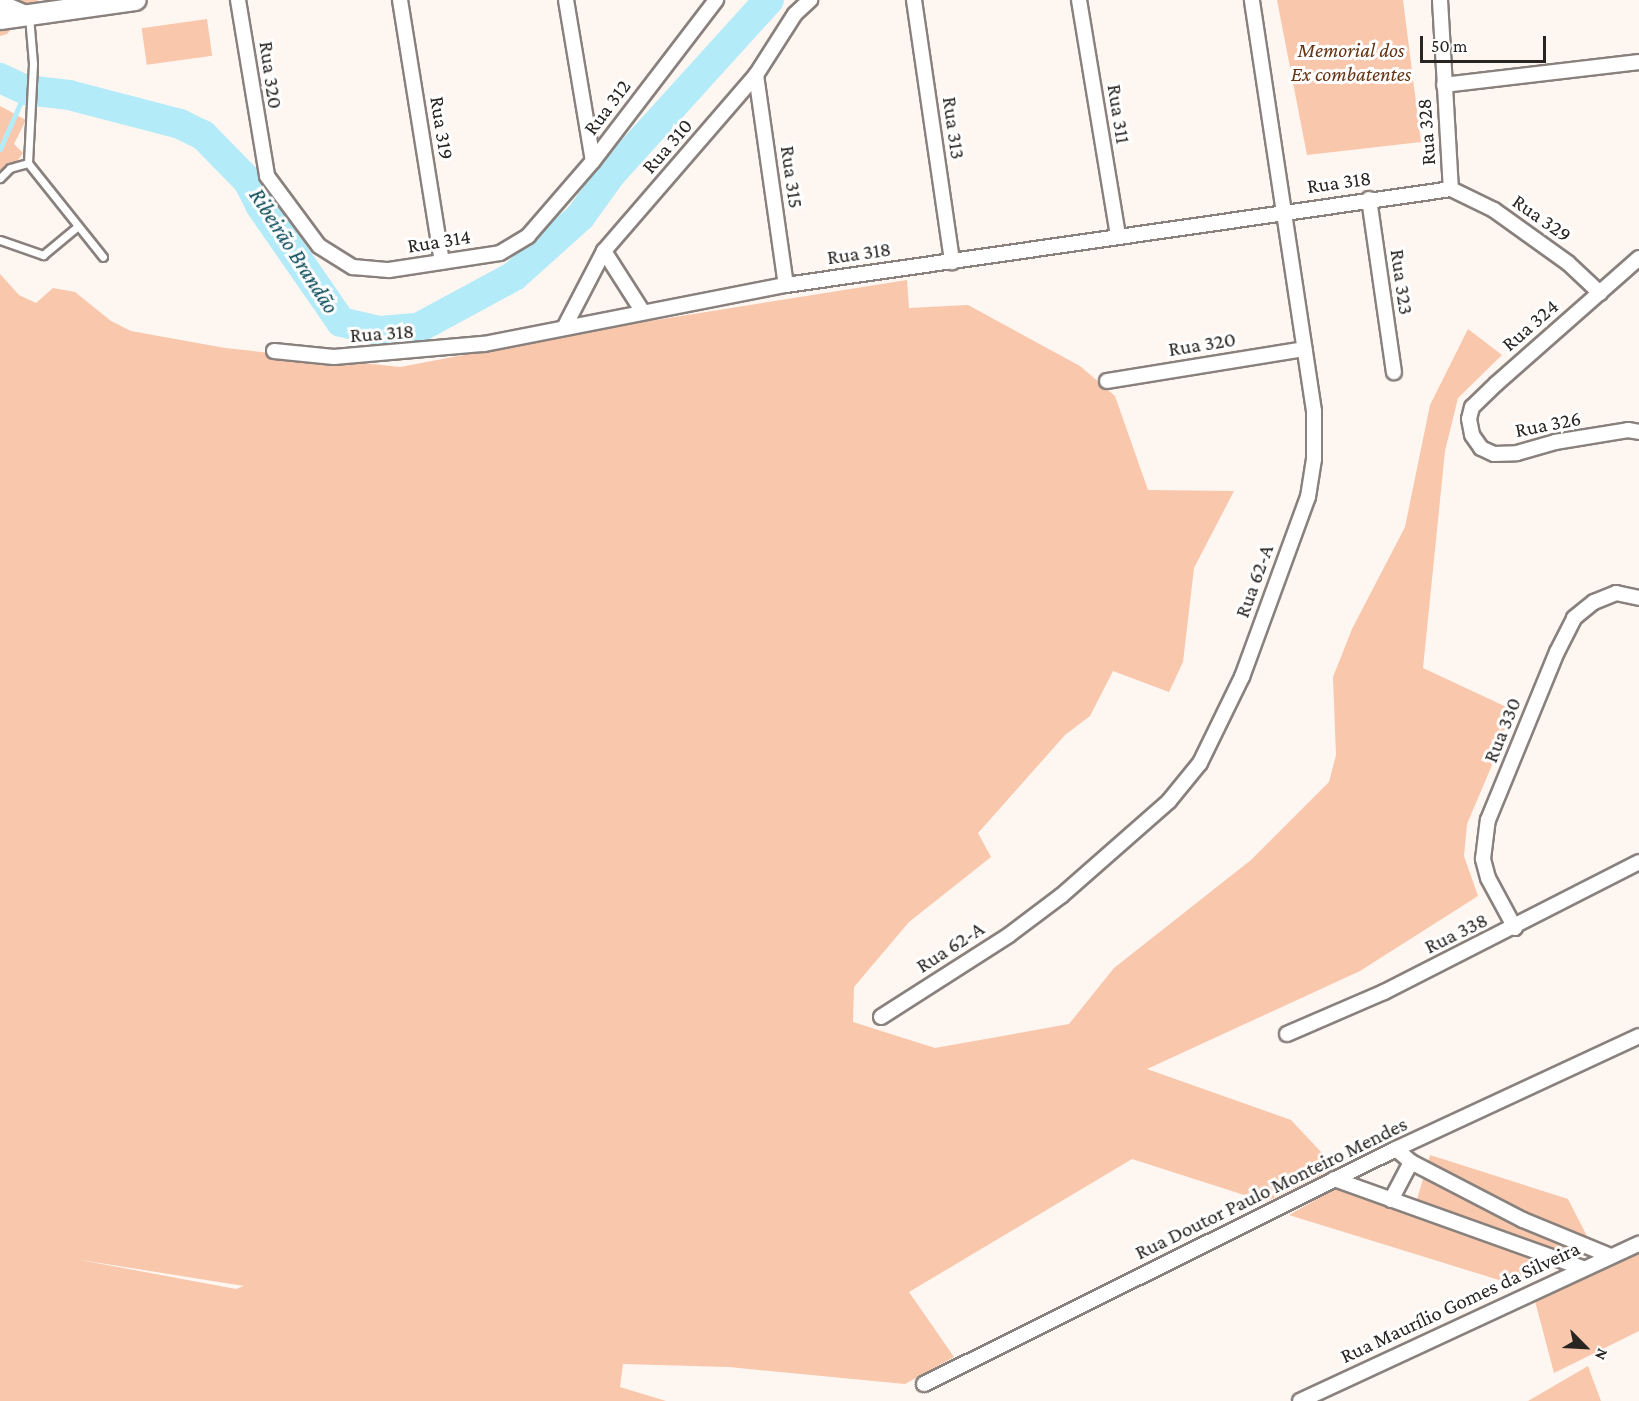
<!DOCTYPE html>
<meta charset="utf-8">
<style>
body{margin:0}
#map{position:relative;width:1639px;height:1401px;overflow:hidden;background:#fef6f1;font-family:"Crimson Pro",serif}
div>[style]{position:absolute}
.green>*{inset:0;background:#f9c7ab;transform-origin:0 0}
.stream>*{height:5px;margin:-2.5px;padding:0 2.5px;transform-origin:2.5px;border-radius:2.5px;background:#b3ebf9}
.river>*{height:30px;margin:-15px;padding:0 15px;transform-origin:15px;border-radius:15px;background:#b3ebf9}
.roads{filter:drop-shadow(2px 0 #89817d) drop-shadow(-2px 0 #89817d) drop-shadow(0 2px #89817d) drop-shadow(0 -2px #89817d)}
.lane>*{height:7px;margin:-3.5px;padding:0 3.5px;transform-origin:3.5px;border-radius:3.5px;background:#fff}
.street>*{height:14px;margin:-7px;padding:0 7px;transform-origin:7px;border-radius:7px;background:#fff}
.secondary>*{height:20px;margin:-10px;padding:0 10px;transform-origin:10px;border-radius:10px;background:#fff}
span{translate:-50% -50%;white-space:nowrap;text-align:center;line-height:1.15;-webkit-text-stroke:6px #fff;paint-order:stroke}
.park-label{font-size:21px;color:#663413;font-style:italic}
.street-label{font-size:21px;color:#272422}
.water-label{font-size:22px;color:#034754;font-style:italic}
.north{position:absolute;left:1555px;top:1317px;width:60px;height:60px;-webkit-text-stroke:4px #fff;paint-order:stroke;rotate:114deg;font-size:16px;font-weight:700;line-height:24px;text-align:center;color:#272422}
.north::after{content:'';display:block;margin:auto;width:21px;height:27px;background:#272422;clip-path:polygon(50% 0,100% 100%,50% 72%,0 100%)}
.scale{position:absolute;left:1420px;top:36px;width:126px;height:27px;box-sizing:border-box;border:3px solid #272422;border-top:0;padding-left:8px;font-size:18px;line-height:21px;white-space:nowrap;color:#272422;-webkit-text-stroke:4px #fff;paint-order:stroke}
</style>
<div id="map">
<div class="green">
<i style="clip-path:polygon(0 0,38px 0,7px 34px,0 36px)"></i>
<i style="clip-path:polygon(1277px 0,1403px 0,1421px 142px,1307px 155px)"></i>
<i style="left:207px;top:19px;width:37px;height:66px;rotate:82deg"></i>
<i style="clip-path:polygon(0 106px,26px 120px,14px 144px,23px 153px,0 185px)"></i>
<i style="clip-path:polygon(evenodd,0 274px,19px 295px,36px 303px,53px 288px,75px 292px,111px 321px,131px 331px,225px 348px,400px 367px,612px 327px,907px 280px,909px 308px,968px 305px,1080px 366px,1115px 396px,1148px 490px,1234px 491px,1194px 568px,1183px 662px,1169px 692px,1113px 671px,1090px 716px,1065px 735px,978px 833px,991px 857px,909px 922px,854px 987px,853px 1022px,935px 1048px,1069px 1024px,1114px 968px,1251px 860px,1329px 782px,1336px 755px,1333px 677px,1352px 629px,1405px 527px,1430px 405px,1468px 329px,1502px 355px,1458px 398px,1445px 451px,1423px 668px,1515px 711px,1467px 824px,1464px 856px,1478px 896px,1360px 971px,1147px 1069px,1291px 1120px,1336px 1168px,1266px 1202px,1132px 1159px,909px 1292px,954px 1357px,905px 1384px,729px 1367px,623px 1364px,620px 1387px,666px 1401px,0 1401px,0 274px,80px 1260px,81px 1260px,244px 1286px,236px 1289px,80px 1260px)"></i>
<i style="clip-path:polygon(1430px 1155px,1568px 1199px,1590px 1242px,1512px 1284px,1289px 1215px,1340px 1186px,1413px 1213px)"></i>
<i style="clip-path:polygon(1639px 1253px,1639px 1331px,1554px 1373px,1535px 1301px)"></i>
<i style="clip-path:polygon(1588px 1366px,1601px 1401px,1528px 1401px)"></i>
</div>
<div class="stream">
<i style="left:0;top:149px;width:64px;rotate:-66.2deg"></i>
</div>
<div class="river">
<i style="left:0;top:78px;width:29px;rotate:25deg"></i>
<i style="left:26px;top:90px;width:43px;rotate:6.6deg"></i>
<i style="left:69px;top:95px;width:115px;rotate:14.6deg"></i>
<i style="left:180px;top:124px;width:25px;rotate:26deg"></i>
<i style="left:203px;top:135px;width:64px;rotate:45.6deg"></i>
<i style="left:248px;top:181px;width:27px;rotate:63deg"></i>
<i style="left:260px;top:205px;width:142px;rotate:55.3deg"></i>
<i style="left:341px;top:322px;width:40px;rotate:13deg"></i>
<i style="left:380px;top:331px;width:38px;rotate:-5deg"></i>
<i style="left:418px;top:328px;width:109px;rotate:-28.4deg"></i>
<i style="left:514px;top:276px;width:89px;rotate:-41.8deg"></i>
<i style="left:580px;top:217px;width:53px;rotate:-54.2deg"></i>
<i style="left:611px;top:174px;width:235px;rotate:-47.8deg"></i>
</div>
<div class="roads">
<div class="lane">
<i style="left:29px;top:16px;width:48px;rotate:85.2deg"></i>
<i style="left:33px;top:64px;width:99px;rotate:92.9deg"></i>
<i style="left:28px;top:163px;width:120px;rotate:51.4deg"></i>
<i style="left:0;top:178px;width:14px;rotate:-45deg"></i>
<i style="left:10px;top:168px;width:19px;rotate:-16deg"></i>
<i style="left:0;top:240px;width:46px;rotate:19.2deg"></i>
<i style="left:43px;top:255px;width:45px;rotate:-39.6deg"></i>
</div>
<div class="street">
<i style="left:238px;top:0;width:178px;rotate:80.6deg"></i>
<i style="left:267px;top:176px;width:87px;rotate:53.4deg"></i>
<i style="left:319px;top:246px;width:40px;rotate:32deg"></i>
<i style="left:353px;top:267px;width:36px;rotate:5deg"></i>
<i style="left:389px;top:270px;width:112px;rotate:-8.7deg"></i>
<i style="left:500px;top:253px;width:33px;rotate:-31deg"></i>
<i style="left:528px;top:236px;width:99px;rotate:-49.1deg"></i>
<i style="left:593px;top:161px;width:203px;rotate:-52.6deg"></i>
<i style="left:400px;top:0;width:265px;rotate:80.9deg"></i>
<i style="left:566px;top:0;width:163px;rotate:80.5deg"></i>
<i style="left:914px;top:0;width:265px;rotate:81.7deg"></i>
<i style="left:1079px;top:0;width:238px;rotate:80.6deg"></i>
<i style="left:1440px;top:0;width:189px;rotate:86.7deg"></i>
<i style="left:0;top:2px;width:30px;rotate:23deg"></i>
<i style="left:756px;top:75px;width:212px;rotate:81.9deg"></i>
<i style="left:1444px;top:85px;width:196px;rotate:-6.7deg"></i>
<i style="left:1451px;top:189px;width:48px;rotate:26deg"></i>
<i style="left:1494px;top:210px;width:91px;rotate:35.6deg"></i>
<i style="left:1568px;top:263px;width:44px;rotate:43.2deg"></i>
<i style="left:1369px;top:199px;width:175px;rotate:81.8deg"></i>
<i style="left:604px;top:251px;width:72px;rotate:57.4deg"></i>
<i style="left:1639px;top:258px;width:191px;rotate:138.6deg"></i>
<i style="left:1496px;top:384px;width:33px;rotate:136deg"></i>
<i style="left:1472px;top:407px;width:12px;rotate:104deg"></i>
<i style="left:1469px;top:419px;width:16px;rotate:79deg"></i>
<i style="left:1472px;top:435px;width:16px;rotate:55deg"></i>
<i style="left:1481px;top:448px;width:14px;rotate:25deg"></i>
<i style="left:1494px;top:454px;width:23px;rotate:-2deg"></i>
<i style="left:1517px;top:453px;width:40px;rotate:-16deg"></i>
<i style="left:1555px;top:442px;width:74px;rotate:-9.3deg"></i>
<i style="left:1628px;top:430px;width:11px;rotate:10deg"></i>
<i style="left:565px;top:326px;width:85px;rotate:-62.5deg"></i>
<i style="left:604px;top:251px;width:233px;rotate:-49.2deg"></i>
<i style="left:756px;top:75px;width:72px;rotate:-57.4deg"></i>
<i style="left:795px;top:14px;width:21px;rotate:-43deg"></i>
<i style="left:274px;top:351px;width:60px;rotate:5.7deg"></i>
<i style="left:334px;top:357px;width:151px;rotate:-5deg"></i>
<i style="left:484px;top:344px;width:308px;rotate:-11.1deg"></i>
<i style="left:786px;top:285px;width:672px;rotate:-8.21deg"></i>
<i style="left:1107px;top:381px;width:200px;rotate:-9.2deg"></i>
<i style="left:1515px;top:928px;width:57px;rotate:-118.4deg"></i>
<i style="left:1488px;top:878px;width:20px;rotate:-105deg"></i>
<i style="left:1483px;top:859px;width:39px;rotate:-83deg"></i>
<i style="left:1488px;top:820px;width:182px;rotate:-67.7deg"></i>
<i style="left:1557px;top:652px;width:38px;rotate:-63deg"></i>
<i style="left:1574px;top:618px;width:26px;rotate:-39deg"></i>
<i style="left:1594px;top:602px;width:24px;rotate:-22deg"></i>
<i style="left:1616px;top:593px;width:24px;rotate:12deg"></i>
<i style="left:881px;top:1017px;width:152px;rotate:-32.6deg"></i>
<i style="left:1009px;top:935px;width:65px;rotate:-36.9deg"></i>
<i style="left:1061px;top:896px;width:144px;rotate:-41.3deg"></i>
<i style="left:1169px;top:801px;width:49px;rotate:-50.8deg"></i>
<i style="left:1200px;top:763px;width:96px;rotate:-64deg"></i>
<i style="left:1242px;top:677px;width:192px;rotate:-69.9deg"></i>
<i style="left:1308px;top:497px;width:38px;rotate:-81deg"></i>
<i style="left:1314px;top:459px;width:48px;rotate:-90deg"></i>
<i style="left:1314px;top:411px;width:416px;rotate:-98.6deg"></i>
<i style="left:1287px;top:1034px;width:106px;rotate:-23.4deg"></i>
<i style="left:1384px;top:992px;width:286px;rotate:-27deg"></i>
<i style="left:1396px;top:1149px;width:20px;rotate:41deg"></i>
<i style="left:1411px;top:1162px;width:126px;rotate:27.4deg"></i>
<i style="left:1523px;top:1220px;width:92px;rotate:22.4deg"></i>
<i style="left:1334px;top:1179px;width:263px;rotate:19.7deg"></i>
<i style="left:1391px;top:1200px;width:43px;rotate:-62.2deg"></i>
<i style="left:924px;top:1384px;width:527px;rotate:-26.47deg"></i>
<i style="left:1396px;top:1149px;width:268px;rotate:-24.9deg"></i>
<i style="left:1300px;top:1401px;width:374px;rotate:-24.9deg"></i>
</div>
<div class="secondary">
<i style="left:0;top:19px;width:137px;rotate:-8deg"></i>
</div>
</div>
<div class="park-label">
<span style="left:1351px;top:62px">Memorial dos<br>Ex combatentes</span>
</div>
<div class="street-label">
<span style="left:271px;top:75px;rotate:82deg">Rua 320</span>
<span style="left:607px;top:107px;rotate:-53deg">Rua 312</span>
<span style="left:1119px;top:114px;rotate:81deg">Rua 311</span>
<span style="left:442px;top:128px;rotate:81deg">Rua 319</span>
<span style="left:954px;top:128px;rotate:82deg">Rua 313</span>
<span style="left:1426px;top:132px;rotate:-94deg">Rua 328</span>
<span style="left:667px;top:146px;rotate:-49deg">Rua 310</span>
<span style="left:792px;top:177px;rotate:82deg">Rua 315</span>
<span style="left:1339px;top:182px;rotate:-8deg">Rua 318</span>
<span style="left:1542px;top:218px;rotate:35deg">Rua 329</span>
<span style="left:439px;top:241px;rotate:-9deg">Rua 314</span>
<span style="left:859px;top:253px;rotate:-8deg">Rua 318</span>
<span style="left:1402px;top:282px;rotate:82deg">Rua 323</span>
<span style="left:1530px;top:325px;rotate:-41deg">Rua 324</span>
<span style="left:382px;top:333px;rotate:-4deg">Rua 318</span>
<span style="left:1202px;top:344px;rotate:-9deg">Rua 320</span>
<span style="left:1548px;top:424px;rotate:-11deg">Rua 326</span>
<span style="left:1254px;top:581px;rotate:-70deg">Rua 62-A</span>
<span style="left:1502px;top:730px;rotate:-68deg">Rua 330</span>
<span style="left:1456px;top:933px;rotate:-26deg">Rua 338</span>
<span style="left:950px;top:947px;rotate:-33deg">Rua 62-A</span>
<span style="left:1271px;top:1188px;rotate:-26deg">Rua Doutor Paulo Monteiro Mendes</span>
<span style="left:1460px;top:1302px;rotate:-25deg">Rua Maurílio Gomes da Silveira</span>
</div>
<div class="water-label">
<span style="left:294px;top:251px;rotate:57deg">Ribeirão Brandão</span>
</div>
<div class="north">N</div>
<div class="scale">50 m</div>
</div>
